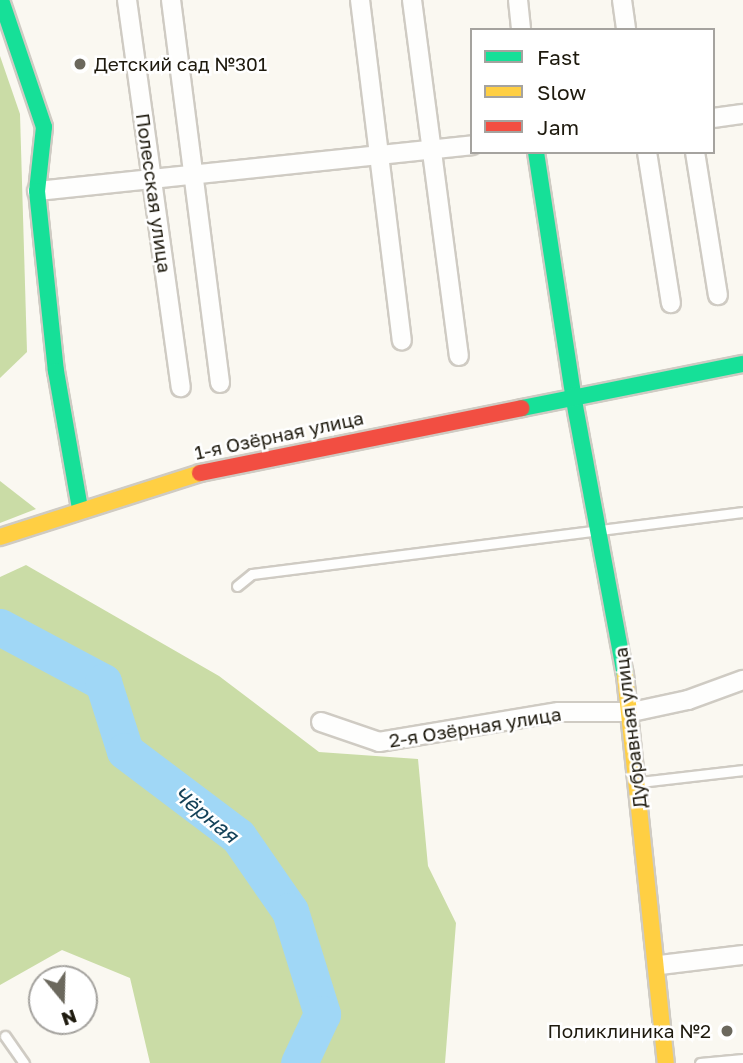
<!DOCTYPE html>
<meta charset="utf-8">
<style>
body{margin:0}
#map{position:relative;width:743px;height:1063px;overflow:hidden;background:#faf8f1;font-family:"Golos Text",sans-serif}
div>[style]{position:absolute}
.forest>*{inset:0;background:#cadca6}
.river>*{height:37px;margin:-18.5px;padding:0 18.5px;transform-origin:18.5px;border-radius:18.5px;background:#a0d7f6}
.roads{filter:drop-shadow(2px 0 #cfcbc3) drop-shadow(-2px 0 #cfcbc3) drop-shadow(0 2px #cfcbc3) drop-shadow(0 -2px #cfcbc3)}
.lane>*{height:9px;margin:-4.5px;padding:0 4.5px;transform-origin:4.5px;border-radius:4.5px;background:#fefefd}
.street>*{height:18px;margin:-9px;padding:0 9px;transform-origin:9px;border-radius:9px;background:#fefefd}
.fast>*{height:16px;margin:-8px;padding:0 8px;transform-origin:8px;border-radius:8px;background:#16e098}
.slow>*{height:16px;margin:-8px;padding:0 8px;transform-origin:8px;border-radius:8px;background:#ffcf43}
.jam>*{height:16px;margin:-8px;padding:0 8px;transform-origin:8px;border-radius:8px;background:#f24e42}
.dots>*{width:19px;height:19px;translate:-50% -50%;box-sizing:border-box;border:4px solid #fff;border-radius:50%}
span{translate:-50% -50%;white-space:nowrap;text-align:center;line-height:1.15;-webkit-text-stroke:5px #fff;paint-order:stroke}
.poi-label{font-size:19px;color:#1e1a0e}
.left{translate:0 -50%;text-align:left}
.right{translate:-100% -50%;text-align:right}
.street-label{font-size:19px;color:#1e1a0e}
.water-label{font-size:21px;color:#144259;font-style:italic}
.legend{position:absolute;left:470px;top:28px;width:245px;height:126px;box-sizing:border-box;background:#fff;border:2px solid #a5a39f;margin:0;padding:9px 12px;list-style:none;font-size:21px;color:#1e1a0e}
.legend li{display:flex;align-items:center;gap:14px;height:35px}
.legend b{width:35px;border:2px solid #a5a39f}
.north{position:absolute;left:28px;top:965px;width:70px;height:70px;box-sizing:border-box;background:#fff;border:2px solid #a5a39f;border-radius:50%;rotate:161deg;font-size:19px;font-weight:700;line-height:28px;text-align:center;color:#1e1a0e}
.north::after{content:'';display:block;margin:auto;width:24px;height:32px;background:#6b685d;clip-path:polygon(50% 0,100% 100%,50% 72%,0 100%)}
</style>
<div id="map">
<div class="forest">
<i style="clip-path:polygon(0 56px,20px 114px,27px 352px,0 378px)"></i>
<i style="clip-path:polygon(0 481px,36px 509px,0 523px)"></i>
<i style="clip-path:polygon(26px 565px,219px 676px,319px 752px,418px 759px,428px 866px,456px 923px,445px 1063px,150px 1063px,130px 978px,62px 950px,0 985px,0 577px)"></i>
</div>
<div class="river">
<i style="left:0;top:627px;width:117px;rotate:28.1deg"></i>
<i style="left:103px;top:682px;width:72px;rotate:72.3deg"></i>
<i style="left:125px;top:751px;width:141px;rotate:37deg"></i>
<i style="left:238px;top:836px;width:91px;rotate:55.3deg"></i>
<i style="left:290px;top:911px;width:108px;rotate:72.7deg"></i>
<i style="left:322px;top:1014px;width:54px;rotate:115.1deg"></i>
</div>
<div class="roads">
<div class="lane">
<i style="left:237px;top:586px;width:19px;rotate:-39deg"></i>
<i style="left:252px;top:574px;width:495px;rotate:-7.2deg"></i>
<i style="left:640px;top:782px;width:104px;rotate:-6.6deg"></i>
<i style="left:5px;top:1036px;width:33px;rotate:55deg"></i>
<i style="left:700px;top:1063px;width:43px;rotate:-5.3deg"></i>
</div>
<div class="street">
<i style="left:127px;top:0;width:391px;rotate:82.1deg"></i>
<i style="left:171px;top:0;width:386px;rotate:82.7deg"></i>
<i style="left:360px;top:0;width:343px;rotate:83deg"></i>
<i style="left:412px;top:0;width:359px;rotate:82.5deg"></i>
<i style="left:518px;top:0;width:30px;rotate:84deg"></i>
<i style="left:622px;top:0;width:30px;rotate:82deg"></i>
<i style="left:713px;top:118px;width:30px;rotate:-8deg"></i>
<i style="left:647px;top:152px;width:153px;rotate:81deg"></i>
<i style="left:695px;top:152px;width:145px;rotate:80.9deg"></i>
<i style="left:37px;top:191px;width:437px;rotate:-6deg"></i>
<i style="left:321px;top:722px;width:61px;rotate:19deg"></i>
<i style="left:379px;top:742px;width:182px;rotate:-9.5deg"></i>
<i style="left:559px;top:712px;width:73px"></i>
<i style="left:632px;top:712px;width:57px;rotate:-12.1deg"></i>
<i style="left:688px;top:700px;width:59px;rotate:-20deg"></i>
<i style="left:660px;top:965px;width:84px;rotate:-6.9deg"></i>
</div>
<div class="fast">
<i style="left:1px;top:0;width:134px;rotate:71.3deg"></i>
<i style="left:44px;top:127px;width:64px;rotate:96.2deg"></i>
<i style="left:37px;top:191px;width:181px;rotate:84deg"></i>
<i style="left:56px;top:371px;width:140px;rotate:80.1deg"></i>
<i style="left:536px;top:152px;width:246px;rotate:81.3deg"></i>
<i style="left:573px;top:395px;width:285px;rotate:79.5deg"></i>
<i style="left:522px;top:408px;width:225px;rotate:-11.3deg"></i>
</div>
<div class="slow">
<i style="left:0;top:537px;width:210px;rotate:-17.7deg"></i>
<i style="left:625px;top:675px;width:390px;rotate:84deg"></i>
</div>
<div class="jam">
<i style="left:200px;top:473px;width:328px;rotate:-11.4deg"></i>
</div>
</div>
<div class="dots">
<i style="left:80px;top:64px;background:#6b685d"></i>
<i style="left:727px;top:1031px;background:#6b685d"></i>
</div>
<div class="poi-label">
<span class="left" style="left:94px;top:64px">Детский сад №301</span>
<span class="right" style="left:711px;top:1031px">Поликлиника №2</span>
</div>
<div class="street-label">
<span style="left:154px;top:193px;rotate:82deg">Полесская улица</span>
<span style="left:279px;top:435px;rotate:-12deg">1-я Озёрная улица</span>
<span style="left:475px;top:727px;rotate:-9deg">2-я Озёрная улица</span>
<span style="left:630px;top:728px;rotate:-97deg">Дубравная улица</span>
</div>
<div class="water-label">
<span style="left:206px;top:814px;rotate:39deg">Чёрная</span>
</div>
<ul class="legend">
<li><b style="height:9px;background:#16e098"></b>Fast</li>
<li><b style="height:9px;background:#ffcf43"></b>Slow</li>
<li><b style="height:9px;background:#f24e42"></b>Jam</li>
</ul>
<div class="north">N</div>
</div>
